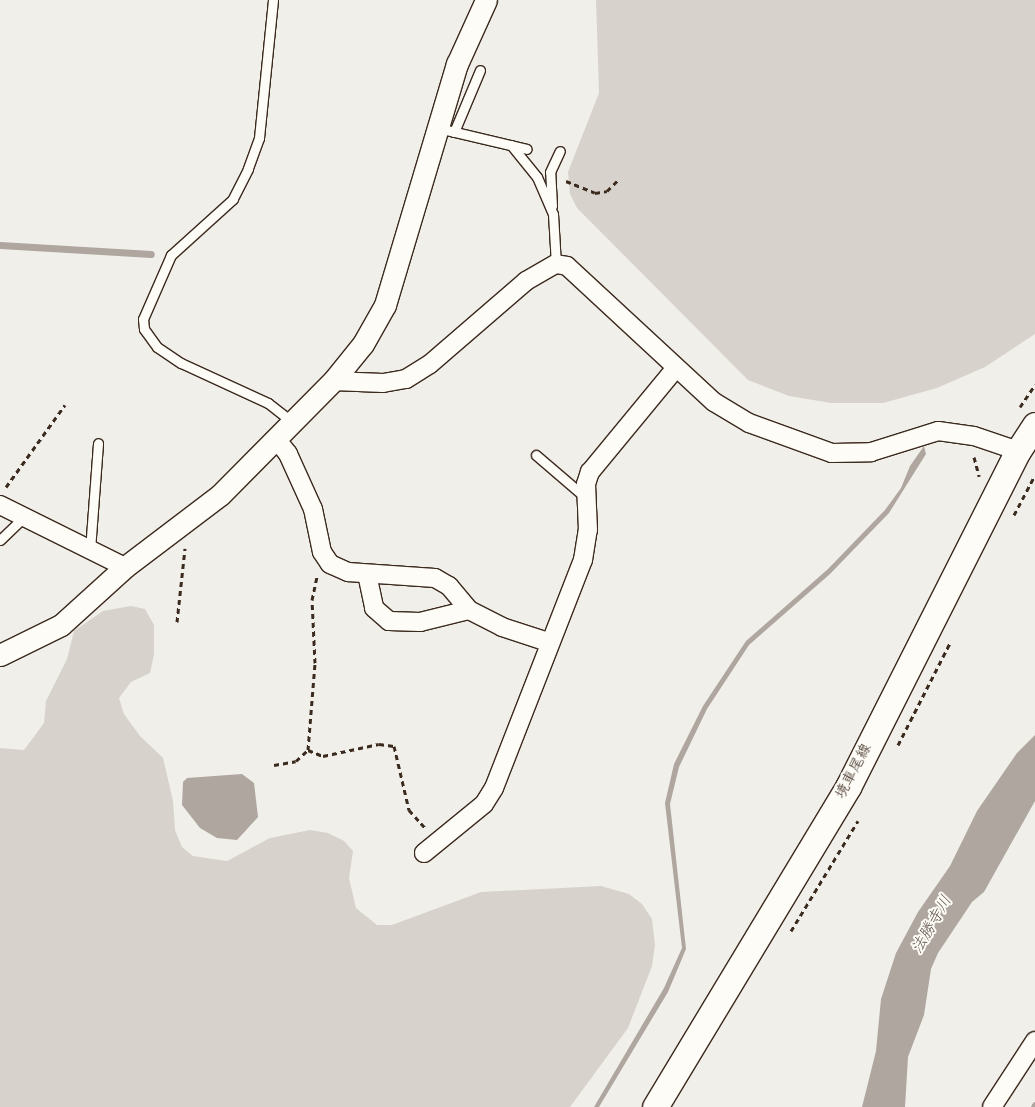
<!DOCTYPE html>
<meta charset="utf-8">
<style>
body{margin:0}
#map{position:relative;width:1035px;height:1107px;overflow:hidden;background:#f1efea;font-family:"Gochi Hand","Klee One",sans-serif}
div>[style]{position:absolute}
.green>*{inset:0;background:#d7d2cc}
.water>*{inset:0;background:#aea69f}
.stream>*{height:7px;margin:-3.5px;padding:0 3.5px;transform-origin:3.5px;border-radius:3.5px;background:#aea69f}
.path>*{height:3px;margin-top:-1.5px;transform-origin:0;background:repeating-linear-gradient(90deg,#3b2a1e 0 5px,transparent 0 9px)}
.roads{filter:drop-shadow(1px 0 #3b2a1e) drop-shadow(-1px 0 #3b2a1e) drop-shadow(0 1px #3b2a1e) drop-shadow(0 -1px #3b2a1e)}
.service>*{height:9px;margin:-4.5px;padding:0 4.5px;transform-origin:4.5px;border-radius:4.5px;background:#fdfcf7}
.minor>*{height:18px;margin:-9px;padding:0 9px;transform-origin:9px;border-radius:9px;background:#fdfcf7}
.tertiary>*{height:21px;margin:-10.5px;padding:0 10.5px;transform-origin:10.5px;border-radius:10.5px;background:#fdfcf7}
.secondary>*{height:25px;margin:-12.5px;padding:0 12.5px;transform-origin:12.5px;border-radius:12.5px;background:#fdfcf7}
span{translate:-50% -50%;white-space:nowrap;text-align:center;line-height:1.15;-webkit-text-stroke:4px #fdfcf7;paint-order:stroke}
.street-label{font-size:15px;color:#3b2a1e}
.water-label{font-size:16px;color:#63554b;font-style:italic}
</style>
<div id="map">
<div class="green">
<i style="clip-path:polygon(596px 0,1035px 0,1035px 334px,985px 367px,937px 388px,883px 403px,831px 403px,789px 396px,748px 380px,577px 208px,570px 194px,568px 172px,599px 93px)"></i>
<i style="clip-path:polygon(131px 606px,145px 609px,154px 625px,154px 654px,150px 673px,131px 682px,119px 698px,124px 714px,140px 736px,163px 758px,173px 801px,175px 830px,182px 847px,193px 856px,227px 861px,270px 838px,310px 830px,328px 833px,344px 841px,353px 851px,349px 878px,356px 908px,377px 925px,392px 925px,481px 892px,601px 886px,629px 894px,642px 904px,652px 919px,655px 945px,652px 966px,628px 1028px,570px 1107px,0 1107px,0 748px,24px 750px,44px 723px,46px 701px,67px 659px,74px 631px,103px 611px)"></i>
</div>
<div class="water">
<i style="clip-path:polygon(924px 446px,926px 454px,889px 513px,830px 574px,749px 645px,707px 709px,679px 767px,670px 804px,686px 949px,668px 992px,599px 1107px,594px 1107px,664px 988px,682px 948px,665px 803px,674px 764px,703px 706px,746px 641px,828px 569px,885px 510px,901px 488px,910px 466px)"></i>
<i style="clip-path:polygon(1035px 735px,1035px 801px,984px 892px,972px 902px,938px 953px,931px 969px,924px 1015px,908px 1057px,905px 1107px,862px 1107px,876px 1051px,881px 999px,896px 953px,918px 912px,950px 866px,977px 811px,1017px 753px)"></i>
<i style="clip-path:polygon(242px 774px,254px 783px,258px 817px,237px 840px,217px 838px,200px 828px,182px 805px,183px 782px,187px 778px)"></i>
</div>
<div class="stream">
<i style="left:0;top:245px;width:151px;rotate:3.4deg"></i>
<i style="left:1034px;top:1107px;width:2px;rotate:-63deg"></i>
</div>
<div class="path">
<i style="left:566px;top:181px;width:31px;rotate:22deg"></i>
<i style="left:595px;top:193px;width:12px;rotate:-9deg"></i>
<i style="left:607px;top:191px;width:16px;rotate:-45deg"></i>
<i style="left:1020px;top:407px;width:27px;rotate:-56deg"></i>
<i style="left:974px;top:457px;width:20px;rotate:75deg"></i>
<i style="left:6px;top:487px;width:101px;rotate:-54.3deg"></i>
<i style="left:1014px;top:515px;width:45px;rotate:-62.3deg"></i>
<i style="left:177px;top:622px;width:74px;rotate:-83.8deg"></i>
<i style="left:898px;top:745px;width:117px;rotate:-63deg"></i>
<i style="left:308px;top:750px;width:16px;rotate:22deg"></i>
<i style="left:323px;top:756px;width:57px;rotate:-12.1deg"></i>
<i style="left:379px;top:744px;width:15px;rotate:8deg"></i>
<i style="left:394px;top:746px;width:66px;rotate:76.8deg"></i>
<i style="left:409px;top:810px;width:24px;rotate:48deg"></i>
<i style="left:274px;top:765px;width:22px;rotate:-10deg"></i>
<i style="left:296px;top:761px;width:16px;rotate:-43deg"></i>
<i style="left:308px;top:750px;width:87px;rotate:-85.4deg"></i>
<i style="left:315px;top:663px;width:63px;rotate:-92.7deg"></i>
<i style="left:312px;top:600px;width:24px;rotate:-78deg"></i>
<i style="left:791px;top:931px;width:129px;rotate:-58.7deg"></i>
</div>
<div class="roads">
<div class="service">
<i style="left:273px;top:0;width:139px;rotate:95.8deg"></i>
<i style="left:259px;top:138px;width:33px;rotate:110deg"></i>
<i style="left:248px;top:169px;width:34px;rotate:117deg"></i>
<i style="left:233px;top:199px;width:84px;rotate:137.9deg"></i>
<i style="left:171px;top:255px;width:70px;rotate:113.6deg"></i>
<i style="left:143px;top:319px;width:10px;rotate:84deg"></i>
<i style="left:144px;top:329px;width:22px;rotate:54deg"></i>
<i style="left:157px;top:347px;width:29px;rotate:34deg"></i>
<i style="left:181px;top:363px;width:96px;rotate:24.7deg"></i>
<i style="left:268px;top:403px;width:31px;rotate:38deg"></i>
<i style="left:438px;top:128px;width:91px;rotate:13.3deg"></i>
<i style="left:454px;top:132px;width:67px;rotate:-67.2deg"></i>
<i style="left:511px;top:145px;width:41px;rotate:50.9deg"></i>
<i style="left:537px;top:177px;width:40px;rotate:66.6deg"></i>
<i style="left:553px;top:214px;width:50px;rotate:86.6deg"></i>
<i style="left:552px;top:206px;width:34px;rotate:-93deg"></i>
<i style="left:550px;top:172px;width:23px;rotate:-65deg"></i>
<i style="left:536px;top:455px;width:65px;rotate:40.6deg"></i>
<i style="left:0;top:540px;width:35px;rotate:-44deg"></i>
<i style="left:90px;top:550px;width:107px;rotate:-85.7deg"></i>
</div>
<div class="minor">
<i style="left:333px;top:381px;width:50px;rotate:2.3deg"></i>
<i style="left:383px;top:383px;width:23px;rotate:-10deg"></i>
<i style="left:406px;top:379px;width:28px;rotate:-32deg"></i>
<i style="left:430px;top:364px;width:127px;rotate:-40.8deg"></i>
<i style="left:526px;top:281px;width:34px;rotate:-30deg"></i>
<i style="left:556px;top:264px;width:11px;rotate:10deg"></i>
<i style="left:567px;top:266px;width:200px;rotate:42.8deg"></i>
<i style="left:714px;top:402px;width:41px;rotate:31deg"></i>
<i style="left:749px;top:423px;width:88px;rotate:19.9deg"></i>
<i style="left:832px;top:453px;width:39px;rotate:-1deg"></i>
<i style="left:871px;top:452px;width:70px;rotate:-17.4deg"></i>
<i style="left:938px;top:431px;width:36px;rotate:8deg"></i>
<i style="left:974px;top:436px;width:46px;rotate:18.8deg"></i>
<i style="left:276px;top:439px;width:19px;rotate:51deg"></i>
<i style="left:288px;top:454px;width:60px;rotate:65.6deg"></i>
<i style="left:313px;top:509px;width:44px;rotate:78.2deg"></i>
<i style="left:322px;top:552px;width:14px;rotate:56deg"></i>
<i style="left:330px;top:564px;width:20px;rotate:24deg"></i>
<i style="left:348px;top:572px;width:87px;rotate:3.9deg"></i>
<i style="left:435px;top:578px;width:16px;rotate:30deg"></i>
<i style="left:449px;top:586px;width:31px;rotate:50deg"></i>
<i style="left:469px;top:610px;width:37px;rotate:27deg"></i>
<i style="left:502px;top:627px;width:48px;rotate:18.1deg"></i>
<i style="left:0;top:505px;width:140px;rotate:26.4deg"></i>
<i style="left:367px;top:574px;width:35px;rotate:78deg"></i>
<i style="left:374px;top:608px;width:20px;rotate:41deg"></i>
<i style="left:389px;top:621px;width:31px;rotate:2deg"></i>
<i style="left:420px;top:622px;width:50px;rotate:-13.8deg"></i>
<i style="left:424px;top:853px;width:77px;rotate:-39.2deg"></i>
<i style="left:484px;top:804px;width:19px;rotate:-58deg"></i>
<i style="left:494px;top:788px;width:245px;rotate:-68.7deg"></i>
<i style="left:583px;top:560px;width:30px;rotate:-81deg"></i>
<i style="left:588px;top:530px;width:46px;rotate:-92.5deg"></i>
<i style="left:586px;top:484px;width:13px;rotate:-72deg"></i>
<i style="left:590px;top:472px;width:134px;rotate:-50.5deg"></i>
<i style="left:992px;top:1107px;width:79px;rotate:-56.9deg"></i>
</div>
<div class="tertiary">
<i style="left:0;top:655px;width:68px;rotate:-26.2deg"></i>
<i style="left:61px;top:625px;width:86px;rotate:-42.2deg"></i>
<i style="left:125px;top:567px;width:119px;rotate:-37.2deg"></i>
<i style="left:220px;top:495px;width:161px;rotate:-45.3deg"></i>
<i style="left:333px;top:381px;width:48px;rotate:-51deg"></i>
<i style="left:363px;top:344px;width:45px;rotate:-60.6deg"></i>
<i style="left:385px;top:305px;width:252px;rotate:-73.4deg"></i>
<i style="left:457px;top:64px;width:70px;rotate:-65.6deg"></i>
</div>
<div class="secondary">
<i style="left:655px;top:1107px;width:374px;rotate:-58.9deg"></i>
<i style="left:848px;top:787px;width:377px;rotate:-63.2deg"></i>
<i style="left:1018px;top:451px;width:31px;rotate:-57deg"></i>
</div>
</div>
<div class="street-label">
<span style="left:855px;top:772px;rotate:-62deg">境車尾線</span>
</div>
<div class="water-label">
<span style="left:934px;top:926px;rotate:-60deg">法勝寺川</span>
</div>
</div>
